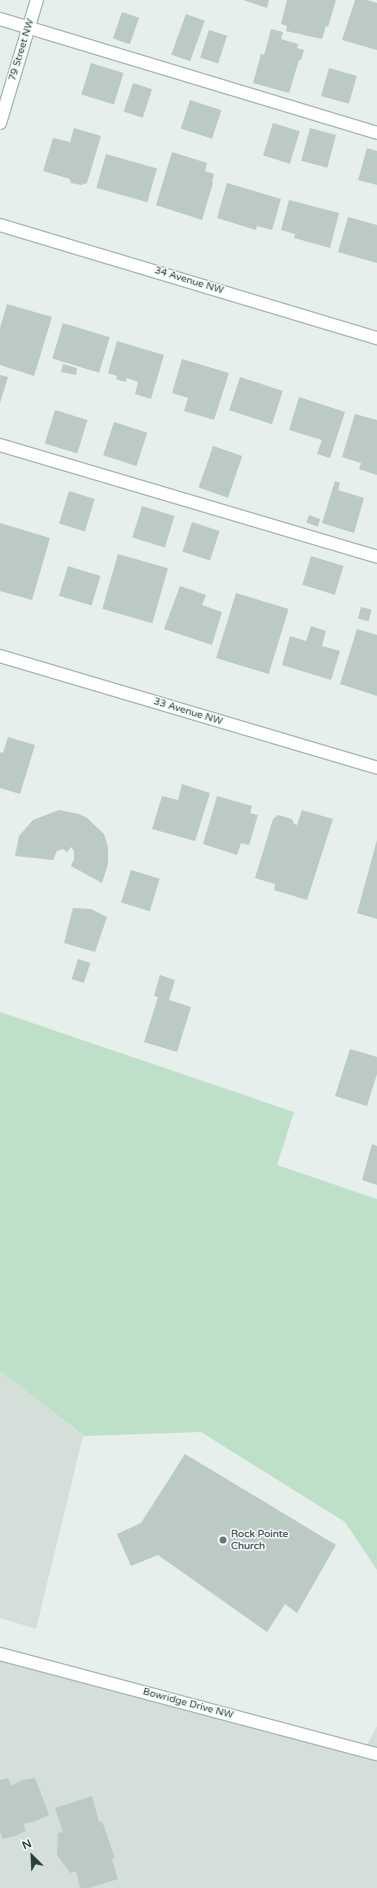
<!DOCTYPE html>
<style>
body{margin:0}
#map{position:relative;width:377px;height:1888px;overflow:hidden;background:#e6efeb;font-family:"Varela Round",sans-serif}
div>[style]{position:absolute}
.built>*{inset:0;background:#d4dfda}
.green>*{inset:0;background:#bfe0c8}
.building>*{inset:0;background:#bbcac4;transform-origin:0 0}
.roads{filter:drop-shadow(1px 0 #a8b8b2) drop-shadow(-1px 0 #a8b8b2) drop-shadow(0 1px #a8b8b2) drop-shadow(0 -1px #a8b8b2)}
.minor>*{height:12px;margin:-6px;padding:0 6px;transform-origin:6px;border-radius:6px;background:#fff}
.dots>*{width:11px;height:11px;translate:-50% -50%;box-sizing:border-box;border:2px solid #f7fbf9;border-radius:50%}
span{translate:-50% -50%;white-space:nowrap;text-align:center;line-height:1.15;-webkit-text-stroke:3px #f7fbf9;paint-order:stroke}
.street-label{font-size:10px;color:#24423a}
.worship-label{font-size:10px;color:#5b616d;font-weight:700}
.left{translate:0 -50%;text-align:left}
.north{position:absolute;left:12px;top:1836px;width:40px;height:40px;-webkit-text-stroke:3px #f7fbf9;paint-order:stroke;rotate:336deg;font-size:11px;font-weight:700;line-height:16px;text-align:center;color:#24423a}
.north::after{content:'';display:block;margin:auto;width:14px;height:18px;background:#24423a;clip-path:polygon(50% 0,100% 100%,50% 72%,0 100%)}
</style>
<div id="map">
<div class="built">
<i style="clip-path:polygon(0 1371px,83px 1436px,36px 1629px,0 1618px)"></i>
<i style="clip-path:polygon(0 1654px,364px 1751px,377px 1726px,377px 1888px,0 1888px)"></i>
</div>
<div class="green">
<i style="clip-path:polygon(0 1012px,294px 1112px,277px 1165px,377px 1199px,377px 1570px,345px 1522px,201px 1432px,84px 1436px,0 1371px)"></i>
</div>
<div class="building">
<i style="clip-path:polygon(243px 0,269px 0,267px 8px)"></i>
<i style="clip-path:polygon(287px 0,336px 0,328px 27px,326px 26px,322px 39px,286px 31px,287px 26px,281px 24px)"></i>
<i style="clip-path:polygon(355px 0,367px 0,377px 3px,377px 50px,342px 40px)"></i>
<i style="left:122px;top:12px;width:18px;height:28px;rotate:19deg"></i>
<i style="left:186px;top:14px;width:20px;height:43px;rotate:20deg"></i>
<i style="clip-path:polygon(271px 29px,283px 32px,281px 39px,298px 44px,297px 48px,304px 50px,301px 60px,299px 60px,289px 93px,253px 83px,261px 54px,264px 55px)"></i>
<i style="left:209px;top:30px;width:19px;height:29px;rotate:18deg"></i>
<i style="left:91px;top:63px;width:34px;height:33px;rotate:17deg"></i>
<i style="left:329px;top:68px;width:29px;height:29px;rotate:16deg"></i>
<i style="left:133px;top:83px;width:20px;height:30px;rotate:18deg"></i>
<i style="left:190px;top:100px;width:33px;height:30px;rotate:18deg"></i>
<i style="left:273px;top:123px;width:28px;height:34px;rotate:17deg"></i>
<i style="clip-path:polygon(74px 128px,101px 136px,87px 183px,81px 185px,71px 183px,70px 179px,43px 171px,53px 138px,70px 142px)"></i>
<i style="left:310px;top:128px;width:27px;height:34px;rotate:15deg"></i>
<i style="clip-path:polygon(367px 148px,377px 151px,377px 185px,358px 180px)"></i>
<i style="clip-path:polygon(172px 152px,207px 163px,205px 171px,214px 174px,212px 182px,213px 183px,202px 220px,156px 205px)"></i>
<i style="left:106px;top:154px;width:53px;height:35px;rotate:16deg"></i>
<i style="clip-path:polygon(227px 183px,281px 199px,272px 230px,257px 226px,256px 230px,217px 218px)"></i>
<i style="clip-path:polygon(289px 200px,339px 213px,330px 248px,294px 238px,295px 234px,281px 230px)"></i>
<i style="clip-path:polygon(348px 217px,377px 225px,377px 263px,338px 252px)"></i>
<i style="clip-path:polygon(7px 304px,52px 317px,34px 376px,0 365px,0 328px)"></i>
<i style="left:63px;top:323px;width:49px;height:37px;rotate:17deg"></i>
<i style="clip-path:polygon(117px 341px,164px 355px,151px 399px,135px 394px,138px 382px,127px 378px,126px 382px,118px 380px,116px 379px,117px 376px,108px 373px)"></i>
<i style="clip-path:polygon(182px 359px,229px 373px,214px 420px,184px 411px,188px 398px,172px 393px)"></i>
<i style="clip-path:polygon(63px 364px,77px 368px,76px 375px,61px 372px)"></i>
<i style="clip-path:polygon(0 375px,8px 377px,0 403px)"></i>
<i style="left:240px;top:377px;width:45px;height:35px;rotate:18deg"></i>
<i style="clip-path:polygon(299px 397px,345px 412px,330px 458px,317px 454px,322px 440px,289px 430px)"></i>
<i style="left:55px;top:410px;width:34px;height:35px;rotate:17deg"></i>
<i style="clip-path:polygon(355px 414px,377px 420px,377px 475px,359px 469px,361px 463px,342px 457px)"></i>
<i style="left:114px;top:422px;width:35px;height:35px;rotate:18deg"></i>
<i style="left:213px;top:446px;width:31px;height:44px;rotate:19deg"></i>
<i style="clip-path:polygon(335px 481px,340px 483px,338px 490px,364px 498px,354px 533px,322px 523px)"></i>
<i style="left:69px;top:491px;width:27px;height:34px;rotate:17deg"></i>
<i style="left:142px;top:506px;width:34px;height:33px;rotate:17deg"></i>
<i style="left:309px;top:515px;width:12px;height:8px;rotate:20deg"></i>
<i style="left:192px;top:522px;width:29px;height:31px;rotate:18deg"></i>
<i style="clip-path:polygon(0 523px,50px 538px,32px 600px,0 591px)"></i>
<i style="left:118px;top:554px;width:52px;height:57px;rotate:16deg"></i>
<i style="left:311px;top:556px;width:34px;height:30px;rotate:17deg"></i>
<i style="left:68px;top:566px;width:34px;height:31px;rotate:17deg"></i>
<i style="clip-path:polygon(180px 586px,206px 595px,202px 605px,222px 612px,212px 645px,164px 629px)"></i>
<i style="left:236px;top:593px;width:55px;height:68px;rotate:17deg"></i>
<i style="left:361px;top:607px;width:11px;height:12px;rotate:15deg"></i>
<i style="clip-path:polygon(311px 626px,326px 631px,322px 646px,340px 651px,331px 680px,282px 665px,290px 636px,306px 641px)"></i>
<i style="clip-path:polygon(357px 629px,377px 635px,377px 696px,340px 684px)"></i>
<i style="clip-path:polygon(8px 737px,35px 745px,20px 794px,0 788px,0 752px,3px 753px)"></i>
<i style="clip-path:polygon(182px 784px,210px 793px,195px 841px,152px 829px,162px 796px,178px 800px)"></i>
<i style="clip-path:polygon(217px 796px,252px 806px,250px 813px,258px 815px,249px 845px,241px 843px,237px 855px,203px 844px)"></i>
<i style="clip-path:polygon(59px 810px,79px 814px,87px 818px,104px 834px,108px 847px,108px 864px,102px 883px,71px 866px,74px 859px,74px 851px,71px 847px,67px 852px,63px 849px,57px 851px,53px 860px,15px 856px,19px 836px,33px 820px)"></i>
<i style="clip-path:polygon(302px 810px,333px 819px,307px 900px,274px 890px,275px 884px,255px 878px,273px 819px,278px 815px,292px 819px,294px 824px,297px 825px)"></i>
<i style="clip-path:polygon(377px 840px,377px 919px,357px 913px)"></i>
<i style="left:131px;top:870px;width:30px;height:34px;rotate:17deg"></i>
<i style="clip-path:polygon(73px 908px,91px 909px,107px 917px,95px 952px,64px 943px)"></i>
<i style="left:78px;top:959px;width:13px;height:21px;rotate:18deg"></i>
<i style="clip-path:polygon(160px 975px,175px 980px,169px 1000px,191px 1007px,177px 1052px,144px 1042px,158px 997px,154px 996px)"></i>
<i style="clip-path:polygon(350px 1049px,377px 1057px,377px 1074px,367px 1106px,335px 1096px)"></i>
<i style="clip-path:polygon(372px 1144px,377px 1146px,377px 1185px,362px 1180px)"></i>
<i style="clip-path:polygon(185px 1454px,336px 1545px,297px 1613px,285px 1604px,267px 1632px,158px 1555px,131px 1566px,117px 1534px,141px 1523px)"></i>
<i style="clip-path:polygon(8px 1778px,11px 1786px,22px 1780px,35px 1778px,49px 1815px,36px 1821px,23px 1824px,26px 1831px,15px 1836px,3px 1839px,0 1832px,0 1780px)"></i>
<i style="clip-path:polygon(92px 1796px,99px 1822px,102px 1821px,115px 1858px,112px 1859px,118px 1879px,89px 1888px,80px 1888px,76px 1871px,70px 1873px,57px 1855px,58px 1833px,63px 1832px,55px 1808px)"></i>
</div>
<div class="roads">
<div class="minor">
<i style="left:0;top:19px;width:394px;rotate:16.8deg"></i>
<i style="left:0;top:123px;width:128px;rotate:-73.3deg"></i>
<i style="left:0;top:225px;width:394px;rotate:16.7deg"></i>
<i style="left:0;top:445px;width:393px;rotate:16.5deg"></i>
<i style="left:0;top:656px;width:393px;rotate:16.5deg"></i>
<i style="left:0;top:1654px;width:390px;rotate:14.9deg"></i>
</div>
</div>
<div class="dots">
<i style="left:223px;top:1540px;background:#6b7280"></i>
</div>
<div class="street-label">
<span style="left:22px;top:50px;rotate:-73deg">79 Street NW</span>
<span style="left:189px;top:281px;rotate:17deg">34 Avenue NW</span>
<span style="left:188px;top:712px;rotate:17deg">33 Avenue NW</span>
<span style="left:188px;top:1704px;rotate:15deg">Bowridge Drive NW</span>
</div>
<div class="worship-label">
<span class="left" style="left:231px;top:1540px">Rock Pointe<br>Church</span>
</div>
<div class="north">N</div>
</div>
